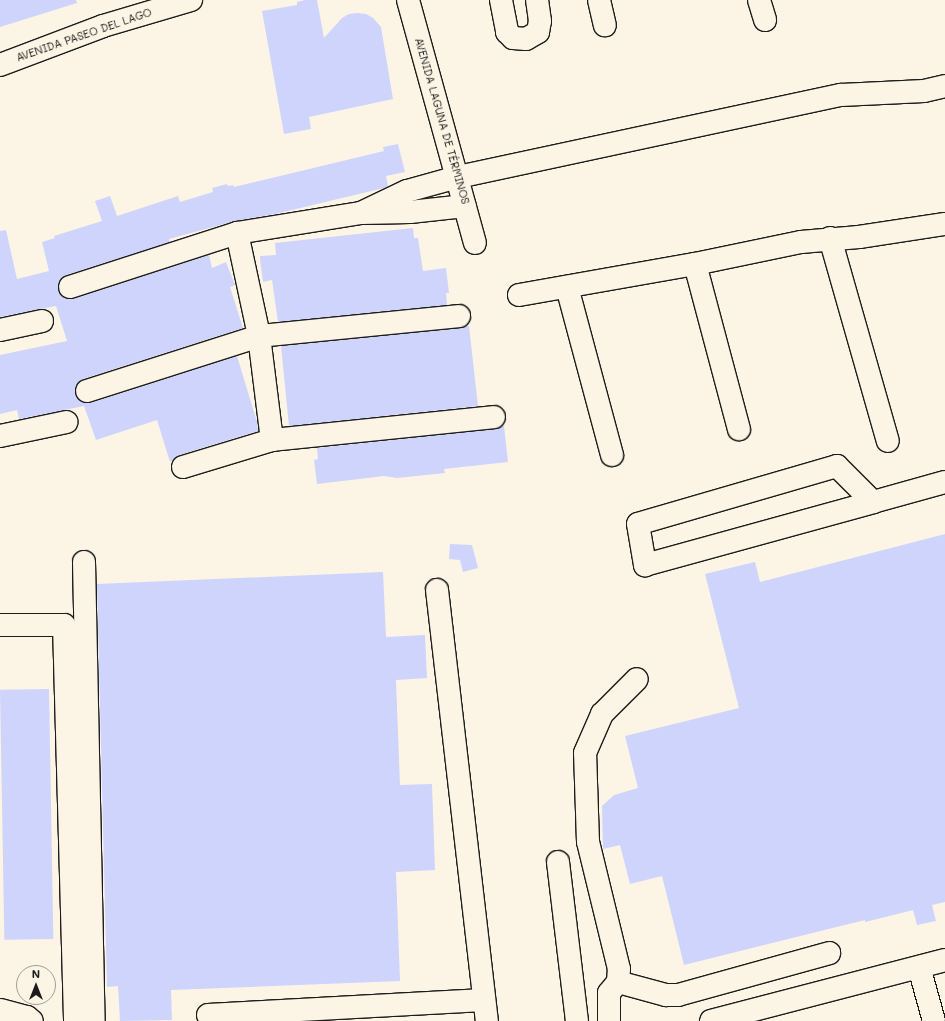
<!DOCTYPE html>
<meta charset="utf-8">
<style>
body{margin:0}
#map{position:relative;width:945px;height:1021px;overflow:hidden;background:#fcf5e5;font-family:Mali,sans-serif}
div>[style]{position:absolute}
.building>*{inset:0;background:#ced4fc;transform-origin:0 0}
.roads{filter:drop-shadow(1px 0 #1c1c1c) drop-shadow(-1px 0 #1c1c1c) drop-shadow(0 1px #1c1c1c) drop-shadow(0 -1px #1c1c1c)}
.minor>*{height:22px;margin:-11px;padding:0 11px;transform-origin:11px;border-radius:11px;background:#fcf5e5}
.major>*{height:22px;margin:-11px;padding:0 11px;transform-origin:11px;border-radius:11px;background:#fcf5e5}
span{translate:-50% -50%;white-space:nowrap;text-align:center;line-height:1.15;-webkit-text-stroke:3.5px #fcf5e5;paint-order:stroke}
.street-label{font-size:11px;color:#1c1c1c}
.north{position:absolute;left:16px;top:965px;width:40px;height:40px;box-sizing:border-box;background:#fcf5e5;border:1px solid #a29e95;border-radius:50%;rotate:0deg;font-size:11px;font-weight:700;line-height:16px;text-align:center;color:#1c1c1c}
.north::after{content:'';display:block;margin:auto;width:14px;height:18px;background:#1c1c1c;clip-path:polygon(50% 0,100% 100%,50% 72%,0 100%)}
</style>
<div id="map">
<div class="building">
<i style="clip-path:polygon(0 0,76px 0,77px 3px,0 27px)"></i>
<i style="clip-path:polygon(305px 0,317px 0,324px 38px,342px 18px,349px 14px,357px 13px,366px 14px,373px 18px,381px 27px,393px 99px,309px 117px,311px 129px,284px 134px,262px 11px,297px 5px,297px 2px)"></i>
<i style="clip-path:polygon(398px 144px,405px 172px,386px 176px,388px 186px,384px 188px,275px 214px,235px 221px,169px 239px,170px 242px,66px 275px,61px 278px,58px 284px,58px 290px,61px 296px,67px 299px,73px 299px,209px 255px,212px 268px,226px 262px,235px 285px,230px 287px,243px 328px,83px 379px,78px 383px,75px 389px,75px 394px,79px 400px,85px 403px,91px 403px,237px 356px,257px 422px,258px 431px,179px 455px,170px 462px,157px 420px,96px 440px,84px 406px,19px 419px,17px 410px,0 414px,0 355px,67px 341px,56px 306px,0 317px,0 231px,6px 230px,17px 279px,49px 271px,42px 242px,55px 238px,54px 236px,102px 221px,95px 201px,110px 196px,117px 216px,178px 196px,180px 202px,213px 192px,212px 188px,227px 184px,228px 186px,233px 185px,234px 187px,384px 151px,383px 147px)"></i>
<i style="clip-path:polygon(413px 228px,414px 238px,418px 238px,423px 271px,446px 268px,449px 293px,446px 293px,447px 305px,278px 322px,272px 280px,263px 282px,260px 259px,260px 256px,276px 255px,275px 243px)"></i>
<i style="clip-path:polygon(469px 326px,478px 406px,289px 426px,281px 346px,460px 328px)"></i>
<i style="clip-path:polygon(504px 426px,508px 462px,444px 469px,445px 473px,397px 478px,384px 476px,317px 484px,314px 460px,318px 459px,317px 448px,495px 429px)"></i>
<i style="clip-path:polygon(945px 534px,945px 902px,932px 905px,936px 921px,917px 925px,913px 910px,865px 922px,865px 920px,684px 965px,662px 876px,630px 884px,620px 845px,603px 849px,602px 806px,614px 795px,638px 788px,625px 736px,739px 708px,705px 574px,755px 562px,760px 582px)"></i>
<i style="clip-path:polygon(450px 544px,472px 545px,478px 568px,463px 572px,460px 560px,449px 559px)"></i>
<i style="clip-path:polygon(383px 572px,386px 637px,425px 635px,427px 678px,396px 680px,400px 785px,432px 784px,435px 870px,396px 872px,400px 981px,171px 990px,172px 1020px,120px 1021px,118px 986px,107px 987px,97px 584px)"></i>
<i style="left:49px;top:689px;width:250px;height:49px;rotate:89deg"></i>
</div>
<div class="roads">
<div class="minor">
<i style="left:408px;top:0;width:252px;rotate:74.6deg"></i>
<i style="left:501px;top:0;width:33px;rotate:79deg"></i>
<i style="left:507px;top:32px;width:8px;rotate:45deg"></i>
<i style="left:513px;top:38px;width:13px;rotate:4deg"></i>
<i style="left:526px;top:39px;width:14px;rotate:-30deg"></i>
<i style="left:538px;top:32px;width:11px;rotate:-80deg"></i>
<i style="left:540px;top:21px;width:21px;rotate:-98deg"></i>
<i style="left:599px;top:0;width:26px;rotate:77deg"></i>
<i style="left:759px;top:0;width:21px;rotate:73deg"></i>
<i style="left:361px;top:213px;width:51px;rotate:-25.6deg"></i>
<i style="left:407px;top:191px;width:53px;rotate:-15.4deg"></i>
<i style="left:458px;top:177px;width:392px;rotate:-12.1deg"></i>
<i style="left:841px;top:95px;width:83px;rotate:-2.8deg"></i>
<i style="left:924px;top:91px;width:22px;rotate:-13deg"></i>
<i style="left:237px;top:233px;width:105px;rotate:77.9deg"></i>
<i style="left:259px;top:336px;width:105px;rotate:82.9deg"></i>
<i style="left:830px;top:238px;width:211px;rotate:74.1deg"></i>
<i style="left:695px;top:264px;width:171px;rotate:75.1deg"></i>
<i style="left:70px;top:287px;width:176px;rotate:-17.9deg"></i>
<i style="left:237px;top:233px;width:126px;rotate:-9.2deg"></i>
<i style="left:361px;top:213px;width:49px;rotate:-1.2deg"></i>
<i style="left:410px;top:212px;width:55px;rotate:-6.2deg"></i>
<i style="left:567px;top:287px;width:174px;rotate:75deg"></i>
<i style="left:519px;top:295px;width:179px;rotate:-10deg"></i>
<i style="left:695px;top:264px;width:108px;rotate:-11.7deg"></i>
<i style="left:801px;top:242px;width:58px;rotate:-4.9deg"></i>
<i style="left:859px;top:237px;width:87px;rotate:-8.6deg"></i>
<i style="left:0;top:330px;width:43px;rotate:-12.1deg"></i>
<i style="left:87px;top:391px;width:181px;rotate:-17.7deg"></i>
<i style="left:259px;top:336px;width:201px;rotate:-5.7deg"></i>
<i style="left:0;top:436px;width:68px;rotate:-11.8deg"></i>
<i style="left:183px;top:467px;width:93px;rotate:-16.9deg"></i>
<i style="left:272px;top:440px;width:223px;rotate:-5.9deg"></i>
<i style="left:873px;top:502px;width:51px;rotate:-135deg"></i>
<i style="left:837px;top:466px;width:207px;rotate:163.8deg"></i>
<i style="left:638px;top:524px;width:42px;rotate:80.3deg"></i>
<i style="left:645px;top:565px;width:237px;rotate:-15.4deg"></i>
<i style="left:873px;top:502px;width:75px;rotate:-15.5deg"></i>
<i style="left:84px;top:562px;width:459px;rotate:88.8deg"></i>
<i style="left:437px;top:590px;width:434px;rotate:83.4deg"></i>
<i style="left:0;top:625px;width:64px"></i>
<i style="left:64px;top:625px;width:396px;rotate:88.4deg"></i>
<i style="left:558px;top:862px;width:160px;rotate:83.2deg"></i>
<i style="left:919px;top:967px;width:56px;rotate:74.5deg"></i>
<i style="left:618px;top:982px;width:50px;rotate:15.2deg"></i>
<i style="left:666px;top:995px;width:12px"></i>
<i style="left:678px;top:995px;width:157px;rotate:-15.5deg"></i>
<i style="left:0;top:1010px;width:28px;rotate:15deg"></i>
<i style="left:27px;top:1017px;width:6px;rotate:39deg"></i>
<i style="left:208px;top:1015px;width:276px;rotate:-3.1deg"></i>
<i style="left:609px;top:1021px;width:28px;rotate:-90deg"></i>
<i style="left:609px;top:993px;width:14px;rotate:-51deg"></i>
<i style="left:618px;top:982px;width:13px;rotate:-86deg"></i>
<i style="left:619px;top:969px;width:131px;rotate:-103.7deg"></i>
<i style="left:588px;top:842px;width:89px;rotate:-91.9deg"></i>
<i style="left:585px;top:753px;width:43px;rotate:-66.4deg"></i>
<i style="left:602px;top:714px;width:49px;rotate:-45deg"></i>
</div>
<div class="major">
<i style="left:0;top:65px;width:110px;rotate:-20.7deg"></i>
<i style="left:103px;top:26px;width:92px;rotate:-16.5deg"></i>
<i style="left:711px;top:1021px;width:242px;rotate:-14.6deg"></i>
</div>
</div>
<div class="street-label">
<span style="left:84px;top:35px;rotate:-19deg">AVENIDA PASEO DEL LAGO</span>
<span style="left:442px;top:121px;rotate:74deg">AVENIDA LAGUNA DE TÉRMINOS</span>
</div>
<div class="north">N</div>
</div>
